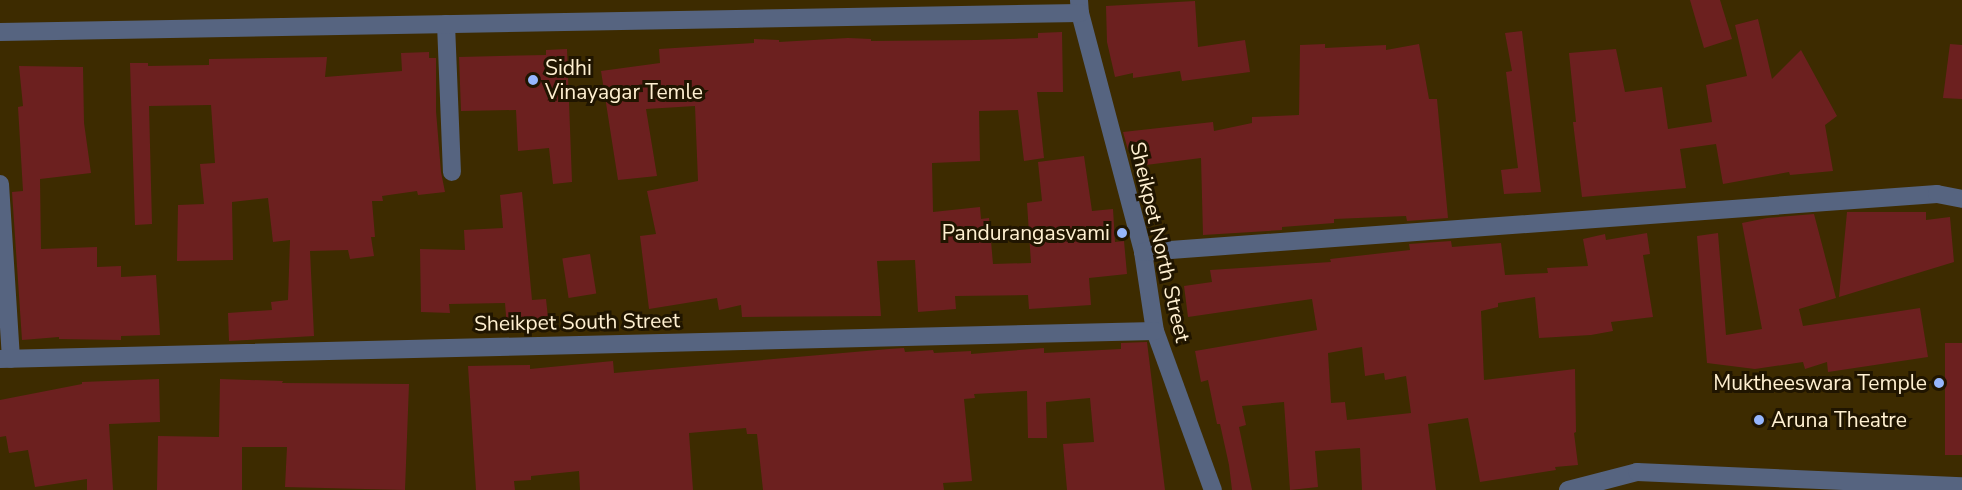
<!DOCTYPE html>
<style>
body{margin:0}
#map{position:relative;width:1962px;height:490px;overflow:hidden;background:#3d2b00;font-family:"Nunito Sans",sans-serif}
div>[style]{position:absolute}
.building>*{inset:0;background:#6c201f;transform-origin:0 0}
.minor>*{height:18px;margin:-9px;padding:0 9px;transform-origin:9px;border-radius:9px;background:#566480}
.dots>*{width:16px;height:16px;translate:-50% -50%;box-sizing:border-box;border:3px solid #201500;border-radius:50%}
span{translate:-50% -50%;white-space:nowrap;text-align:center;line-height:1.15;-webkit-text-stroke:6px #201500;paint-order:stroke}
.poi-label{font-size:21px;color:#fff0d1}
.left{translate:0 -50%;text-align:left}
.right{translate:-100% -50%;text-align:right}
.street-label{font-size:21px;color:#fff0d1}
</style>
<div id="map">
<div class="building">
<i style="clip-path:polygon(1690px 0,1720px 0,1732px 39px,1704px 48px)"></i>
<i style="clip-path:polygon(1195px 1px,1198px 47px,1245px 40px,1250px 72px,1182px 81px,1180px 71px,1133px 78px,1133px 73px,1115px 77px,1107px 42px,1106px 6px)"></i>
<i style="clip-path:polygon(1758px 19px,1772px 79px,1801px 50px,1837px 116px,1825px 125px,1833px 171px,1790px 175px,1789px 172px,1723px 184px,1716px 144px,1680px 149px,1686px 188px,1582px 197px,1573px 122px,1576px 122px,1569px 53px,1616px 49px,1625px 92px,1662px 87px,1668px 129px,1712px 122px,1706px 85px,1747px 76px,1735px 25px)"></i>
<i style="clip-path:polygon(1522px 31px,1541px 192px,1504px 194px,1501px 170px,1518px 168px,1506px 72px,1512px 71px,1505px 33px)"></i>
<i style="clip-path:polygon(1062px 32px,1063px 92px,1037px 92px,1044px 158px,1024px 161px,1018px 110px,979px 111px,980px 161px,932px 163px,933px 212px,980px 207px,981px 219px,989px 218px,993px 264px,1031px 263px,1027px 203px,1042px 201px,1038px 162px,1084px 156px,1092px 211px,1113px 209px,1115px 242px,1124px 241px,1127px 274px,1089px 278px,1091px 305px,1029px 309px,1028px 295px,955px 296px,956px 309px,918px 312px,915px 260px,877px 261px,881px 316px,742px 317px,741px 305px,719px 310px,717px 298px,649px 309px,640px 236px,656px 234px,647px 191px,698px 181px,695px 106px,646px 109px,657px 176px,618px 180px,601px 71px,660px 63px,659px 49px,754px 43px,754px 39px,779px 40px,779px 42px,848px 38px,871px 39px,871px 41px,976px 40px,1038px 38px,1038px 33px)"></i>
<i style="clip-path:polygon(1325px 44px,1325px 48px,1386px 45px,1386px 50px,1419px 44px,1429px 99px,1437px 99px,1448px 218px,1407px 221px,1406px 216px,1334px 219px,1334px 223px,1282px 227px,1282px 230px,1203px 235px,1201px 158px,1138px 166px,1135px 148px,1128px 150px,1123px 132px,1213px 122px,1214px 131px,1252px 123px,1252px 117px,1299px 115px,1300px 45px)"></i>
<i style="clip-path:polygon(1950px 44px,1962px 45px,1962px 99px,1943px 98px)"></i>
<i style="clip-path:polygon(567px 49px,572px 182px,553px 184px,549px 148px,518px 151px,516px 110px,461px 111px,459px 57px,546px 55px,546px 50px)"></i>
<i style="clip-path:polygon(429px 52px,429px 58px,436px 58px,436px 111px,441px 172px,445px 192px,418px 195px,417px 191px,382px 196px,383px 201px,372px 201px,375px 237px,371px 237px,374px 256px,350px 259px,348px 250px,310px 251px,314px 336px,229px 341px,228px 313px,272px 310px,271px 302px,288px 300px,290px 240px,273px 242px,268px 198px,232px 202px,233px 260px,177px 261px,178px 205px,204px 204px,200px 164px,215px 163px,211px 105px,149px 106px,152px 224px,135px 225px,130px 63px,148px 63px,148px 66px,209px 65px,209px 59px,327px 57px,325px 77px,402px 71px,401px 53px)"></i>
<i style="clip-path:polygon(19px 66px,83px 67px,84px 123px,91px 173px,40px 179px,41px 249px,97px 247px,97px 267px,121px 266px,121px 277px,156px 275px,160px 335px,121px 336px,121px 340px,59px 339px,59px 337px,22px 340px,12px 192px,23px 191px,18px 107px,23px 106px)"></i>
<i style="clip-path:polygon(522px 192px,532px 300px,546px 299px,548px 318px,526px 321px,527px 328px,507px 328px,505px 303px,449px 304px,450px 313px,421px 312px,420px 249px,465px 250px,464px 230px,503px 228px,500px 195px)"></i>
<i style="clip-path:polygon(1847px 212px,1926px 212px,1926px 220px,1950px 217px,1954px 262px,1839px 297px)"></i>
<i style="clip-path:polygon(1814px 214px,1836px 298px,1799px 309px,1803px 326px,1920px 308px,1928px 357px,1828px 372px,1827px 362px,1805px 369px,1803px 362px,1755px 369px,1707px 363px,1697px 236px,1718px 233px,1726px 335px,1762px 329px,1742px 223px,1767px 218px)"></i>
<i style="clip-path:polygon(evenodd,1647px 233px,1650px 254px,1643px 255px,1653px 317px,1611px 322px,1613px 331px,1591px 335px,1539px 338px,1535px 297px,1498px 303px,1498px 307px,1481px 311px,1484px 380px,1575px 369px,1576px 432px,1574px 433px,1578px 465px,1555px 467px,1556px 470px,1480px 482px,1468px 418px,1428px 424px,1436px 490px,1362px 490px,1360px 448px,1315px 451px,1318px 487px,1290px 490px,1284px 402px,1242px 406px,1246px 425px,1239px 427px,1252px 490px,1232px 490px,1229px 465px,1220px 424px,1217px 424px,1208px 380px,1201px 382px,1195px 351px,1317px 330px,1312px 299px,1188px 317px,1184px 286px,1212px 282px,1210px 270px,1331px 262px,1330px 259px,1410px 250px,1409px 244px,1451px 241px,1452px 247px,1501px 243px,1505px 275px,1548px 273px,1547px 268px,1588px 266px,1583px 239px,1605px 234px,1606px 240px,1647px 233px,1362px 347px,1365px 376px,1384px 373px,1385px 380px,1406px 376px,1411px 413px,1347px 420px,1345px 402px,1331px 403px,1328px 353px,1362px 347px)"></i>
<i style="left:590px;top:254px;width:40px;height:28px;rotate:81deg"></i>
<i style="clip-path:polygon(1147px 342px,1165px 490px,1067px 490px,1063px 444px,1094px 442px,1090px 398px,1046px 402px,1047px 438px,1028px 438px,1027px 391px,974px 394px,975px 398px,964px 399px,972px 481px,943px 483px,944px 490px,763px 490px,757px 434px,747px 434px,746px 428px,689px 433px,693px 490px,580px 490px,579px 471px,531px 476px,531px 480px,514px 481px,515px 490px,476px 490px,468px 366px,530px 365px,530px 369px,613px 361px,614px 373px,889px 349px,904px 348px,905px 352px,933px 350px,934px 353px,971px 351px,971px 354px,1044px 348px,1044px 353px,1121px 349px,1121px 343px)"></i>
<i style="left:1945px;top:343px;width:17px;height:112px"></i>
<i style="clip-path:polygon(159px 379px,160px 422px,109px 424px,113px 490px,87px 490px,87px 479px,35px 487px,28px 450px,9px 453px,6px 436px,0 437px,0 400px,82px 384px,82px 382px)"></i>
<i style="clip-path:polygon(220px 379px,283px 381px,282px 383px,409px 384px,405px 490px,285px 487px,287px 447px,242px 447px,242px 490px,157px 490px,158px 436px,219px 437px)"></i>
</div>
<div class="minor">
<i style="left:1079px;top:0;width:13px;rotate:86deg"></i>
<i style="left:1080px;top:13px;width:247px;rotate:75.2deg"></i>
<i style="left:1143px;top:252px;width:80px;rotate:81.4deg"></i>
<i style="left:1155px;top:331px;width:169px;rotate:70deg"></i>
<i style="left:446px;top:24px;width:148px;rotate:87.7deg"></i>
<i style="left:0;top:32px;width:1080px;rotate:-1.01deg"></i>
<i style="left:0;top:184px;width:175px;rotate:86.4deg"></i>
<i style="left:1143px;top:252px;width:796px;rotate:-4.18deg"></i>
<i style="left:1937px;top:194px;width:25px;rotate:11deg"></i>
<i style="left:0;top:359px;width:1155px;rotate:-1.39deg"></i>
<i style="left:1568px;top:490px;width:71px;rotate:-14.6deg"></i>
<i style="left:1637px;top:472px;width:325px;rotate:2.5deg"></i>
</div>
<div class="dots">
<i style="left:533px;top:80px;background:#96b6fd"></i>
<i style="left:1122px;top:233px;background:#96b6fd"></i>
<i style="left:1939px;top:383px;background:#96b6fd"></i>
<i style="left:1759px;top:420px;background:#96b6fd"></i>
</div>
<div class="poi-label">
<span class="left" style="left:545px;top:80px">Sidhi<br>Vinayagar Temle</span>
<span class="right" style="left:1110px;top:233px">Pandurangasvami</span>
<span class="right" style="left:1927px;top:383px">Muktheeswara Temple</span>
<span class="left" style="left:1771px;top:420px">Aruna Theatre</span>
</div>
<div class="street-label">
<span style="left:1160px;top:242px;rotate:77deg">Sheikpet North Street</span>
<span style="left:577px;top:322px;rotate:-1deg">Sheikpet South Street</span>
</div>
</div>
